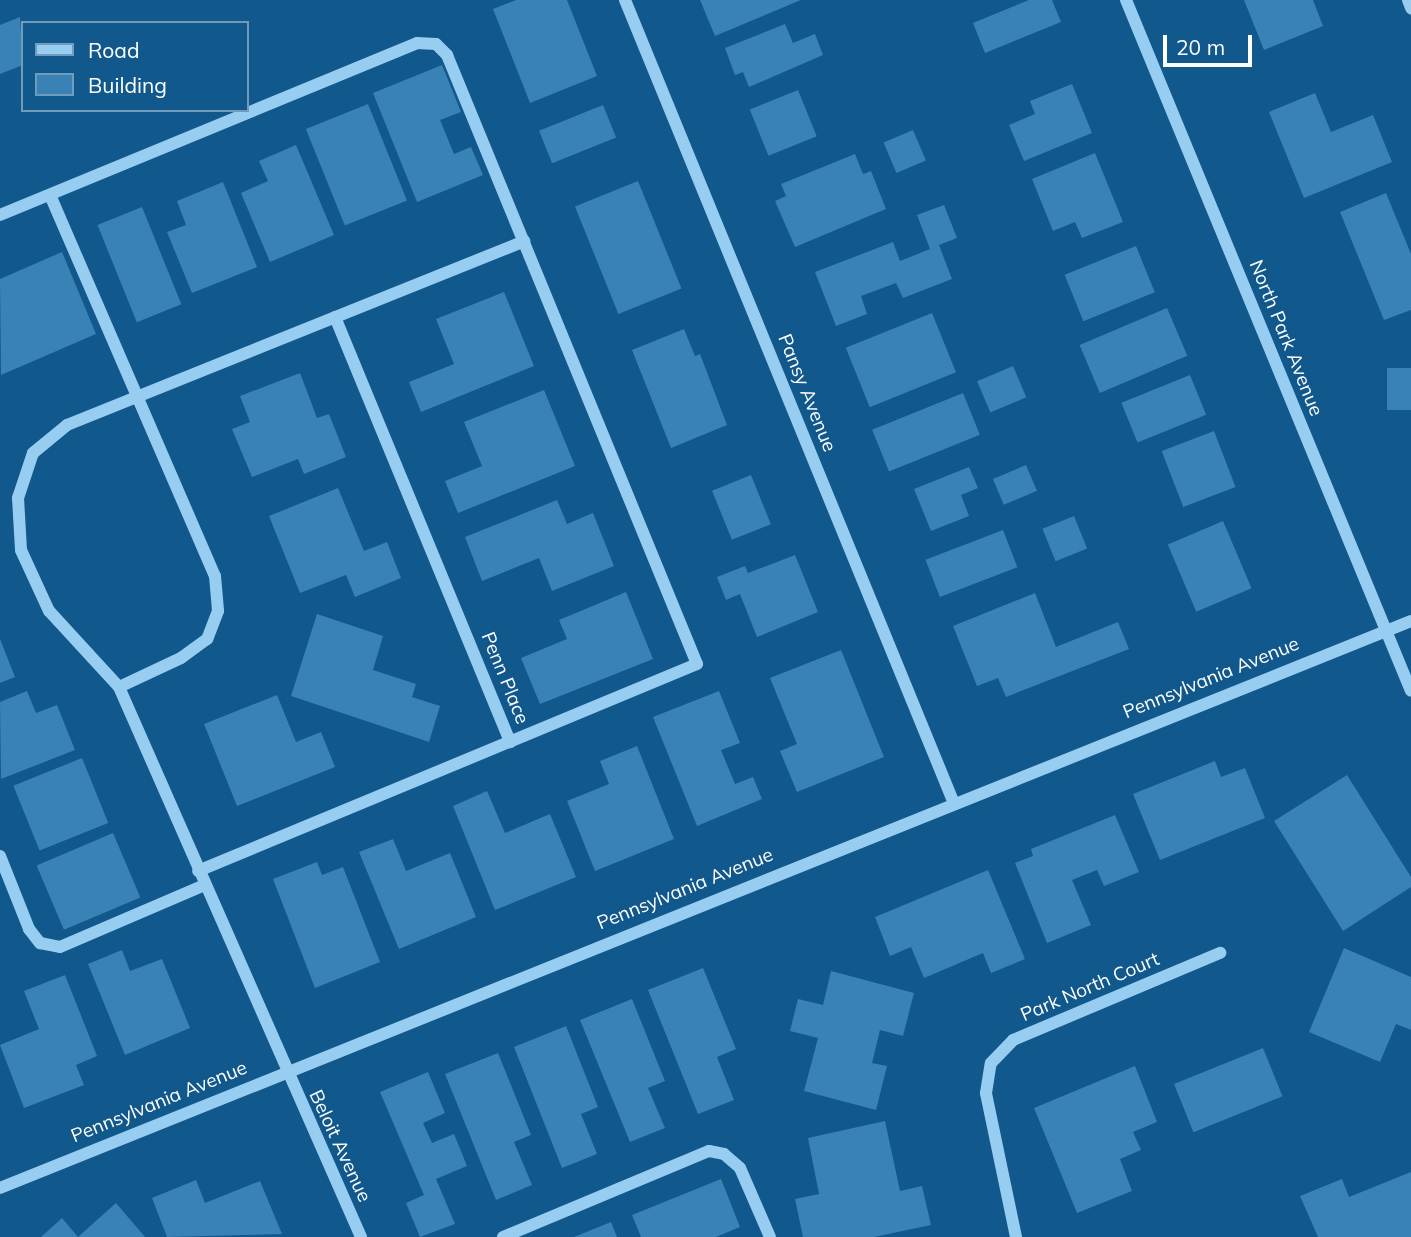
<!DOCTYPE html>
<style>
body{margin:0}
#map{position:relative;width:1411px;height:1237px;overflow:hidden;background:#11588c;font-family:Mulish,sans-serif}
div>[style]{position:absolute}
.building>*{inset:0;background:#3982b6;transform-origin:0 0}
.minor>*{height:12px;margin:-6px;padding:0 6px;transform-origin:6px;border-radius:6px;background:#98cdf2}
span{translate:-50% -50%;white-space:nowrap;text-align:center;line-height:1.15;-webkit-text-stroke:5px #11588c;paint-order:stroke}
.street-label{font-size:19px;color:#fff}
.legend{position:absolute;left:21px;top:21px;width:228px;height:91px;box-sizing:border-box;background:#11588c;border:2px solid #709bba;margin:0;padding:9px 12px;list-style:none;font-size:21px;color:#fff}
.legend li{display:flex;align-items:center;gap:14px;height:35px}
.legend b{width:35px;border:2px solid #709bba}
.scale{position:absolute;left:1163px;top:35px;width:89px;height:32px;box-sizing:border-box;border:4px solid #fff;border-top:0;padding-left:9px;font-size:21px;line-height:24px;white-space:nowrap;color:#fff;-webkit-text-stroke:5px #11588c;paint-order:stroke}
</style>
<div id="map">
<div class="building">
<i style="clip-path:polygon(516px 0,567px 0,597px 76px,530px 103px,493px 9px)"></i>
<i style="clip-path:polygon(700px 0,801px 0,715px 36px)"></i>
<i style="clip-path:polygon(1029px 0,1052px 0,1061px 22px,985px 53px,973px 23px)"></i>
<i style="clip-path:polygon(1244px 0,1313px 0,1323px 26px,1264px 50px)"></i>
<i style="clip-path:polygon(20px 17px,23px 65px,0 74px,0 25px)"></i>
<i style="clip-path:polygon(785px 24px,793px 43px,815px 34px,823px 55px,749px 87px,743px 72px,735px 75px,725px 48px)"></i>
<i style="clip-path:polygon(442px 65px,461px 112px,440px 120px,454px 154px,471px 147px,483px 175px,417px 202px,373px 93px)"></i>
<i style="clip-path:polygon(1072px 84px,1092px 133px,1024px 161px,1009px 125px,1035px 114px,1030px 101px)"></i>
<i style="left:798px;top:90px;width:50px;height:52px;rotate:68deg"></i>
<i style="clip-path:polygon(1315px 93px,1331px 132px,1373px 115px,1392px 162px,1304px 198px,1269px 112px)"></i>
<i style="left:368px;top:104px;width:104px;height:67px;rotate:68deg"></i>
<i style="left:603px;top:105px;width:35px;height:69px;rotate:68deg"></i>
<i style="left:913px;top:130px;width:33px;height:32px;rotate:67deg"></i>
<i style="clip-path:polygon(296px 145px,334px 235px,270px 262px,241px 193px,268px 181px,259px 161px)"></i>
<i style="clip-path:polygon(1095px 153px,1123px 222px,1082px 238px,1075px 222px,1053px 231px,1032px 179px)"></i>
<i style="clip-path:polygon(855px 154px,863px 174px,871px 171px,886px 209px,795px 247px,775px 201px,786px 196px,781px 184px)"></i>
<i style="left:638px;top:181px;width:116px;height:68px;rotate:68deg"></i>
<i style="clip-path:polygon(223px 182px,257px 267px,192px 293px,167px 232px,186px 225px,177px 201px)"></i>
<i style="clip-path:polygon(1386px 193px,1411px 254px,1411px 310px,1384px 320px,1340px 212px)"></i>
<i style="clip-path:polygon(944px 205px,957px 238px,939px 245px,952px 279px,903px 298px,896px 283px,861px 296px,867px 314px,836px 326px,815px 272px,893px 242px,900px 261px,930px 249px,917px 215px)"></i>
<i style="left:142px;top:207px;width:105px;height:48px;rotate:68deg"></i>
<i style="left:1136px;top:246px;width:50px;height:77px;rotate:68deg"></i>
<i style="clip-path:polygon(62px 252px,96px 334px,1px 375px,0 279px)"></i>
<i style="clip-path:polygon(504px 292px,534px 366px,421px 412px,409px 382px,454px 364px,436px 319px)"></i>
<i style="left:1167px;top:308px;width:52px;height:95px;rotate:67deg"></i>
<i style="left:932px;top:313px;width:64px;height:93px;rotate:68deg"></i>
<i style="clip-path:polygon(684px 329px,695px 356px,700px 354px,727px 425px,671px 448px,632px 350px)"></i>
<i style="left:1013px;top:366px;width:34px;height:39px;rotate:67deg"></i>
<i style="left:1411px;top:368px;width:42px;height:24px;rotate:90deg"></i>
<i style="clip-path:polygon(300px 373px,317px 418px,329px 414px,346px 457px,304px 474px,298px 459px,252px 477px,232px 429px,250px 422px,240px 396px)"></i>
<i style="left:1190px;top:375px;width:43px;height:74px;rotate:68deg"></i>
<i style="clip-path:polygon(544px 390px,575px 466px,458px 513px,445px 481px,482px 466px,464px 422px)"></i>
<i style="left:963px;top:393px;width:45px;height:98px;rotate:68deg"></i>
<i style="left:1214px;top:431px;width:60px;height:56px;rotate:69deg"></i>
<i style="left:1026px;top:465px;width:28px;height:36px;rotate:67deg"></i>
<i style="clip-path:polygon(969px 467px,978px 488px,961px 495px,969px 516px,931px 531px,914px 489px)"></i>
<i style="left:751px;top:475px;width:53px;height:42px;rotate:68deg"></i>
<i style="clip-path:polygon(338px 488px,364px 551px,387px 542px,401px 578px,355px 597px,346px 575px,300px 593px,269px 516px)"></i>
<i style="clip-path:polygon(557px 500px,567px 524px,593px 513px,614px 566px,552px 591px,539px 558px,482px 581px,465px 537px)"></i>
<i style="left:1074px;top:516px;width:35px;height:34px;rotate:68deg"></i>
<i style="left:1223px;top:521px;width:73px;height:60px;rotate:67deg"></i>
<i style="left:1003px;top:530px;width:40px;height:83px;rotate:69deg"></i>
<i style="clip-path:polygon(795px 555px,818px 612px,757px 637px,740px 594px,726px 600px,717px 577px,745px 566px,748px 573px)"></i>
<i style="clip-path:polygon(626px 592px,653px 659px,540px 704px,521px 658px,567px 639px,559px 620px)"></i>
<i style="clip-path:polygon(1035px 593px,1056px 647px,1118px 622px,1129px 649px,1006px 697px,998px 678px,977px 686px,953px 626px)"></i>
<i style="clip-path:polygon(317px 614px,383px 636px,373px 670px,416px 684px,412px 697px,440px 706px,429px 742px,291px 696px)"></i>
<i style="clip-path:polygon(0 639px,15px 677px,0 683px)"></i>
<i style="clip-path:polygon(841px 650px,884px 757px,797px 792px,780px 751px,797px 744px,770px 678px)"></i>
<i style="clip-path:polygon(27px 691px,36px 713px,57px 705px,75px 750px,1px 779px,0 702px)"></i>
<i style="clip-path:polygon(719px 691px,740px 743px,721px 750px,735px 784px,753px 777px,762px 799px,697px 826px,653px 717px)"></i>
<i style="clip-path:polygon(277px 695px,296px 742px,321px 732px,335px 767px,237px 806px,204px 724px)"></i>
<i style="clip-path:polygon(637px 746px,674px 839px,595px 871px,567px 801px,609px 784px,600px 761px)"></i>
<i style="left:82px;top:758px;width:70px;height:74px;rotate:68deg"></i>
<i style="clip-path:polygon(1215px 761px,1221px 777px,1245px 768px,1265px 818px,1160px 860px,1133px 794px)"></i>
<i style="clip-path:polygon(1347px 775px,1411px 877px,1411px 887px,1343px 931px,1274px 821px)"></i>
<i style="clip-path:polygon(487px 791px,505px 833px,550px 814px,576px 877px,495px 910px,453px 806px)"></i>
<i style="clip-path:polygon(1115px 815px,1139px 872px,1104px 886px,1097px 870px,1072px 880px,1091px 925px,1047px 943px,1015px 863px,1033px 856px,1031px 849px)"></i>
<i style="left:113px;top:833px;width:70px;height:83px;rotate:67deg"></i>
<i style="clip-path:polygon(393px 839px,406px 871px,450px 853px,476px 917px,399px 949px,359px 852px)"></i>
<i style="clip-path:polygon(317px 862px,322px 875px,343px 867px,380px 962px,315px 988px,273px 879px)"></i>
<i style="clip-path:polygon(988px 870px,1025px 959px,991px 973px,983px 953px,924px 978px,911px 947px,890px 956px,875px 917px)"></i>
<i style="clip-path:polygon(1344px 948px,1411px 977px,1411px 1030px,1396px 1024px,1380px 1062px,1309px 1032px)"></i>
<i style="clip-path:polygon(122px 950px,130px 971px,162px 959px,190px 1028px,125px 1055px,88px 964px)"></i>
<i style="clip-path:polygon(703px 968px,736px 1049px,717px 1057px,734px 1100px,698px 1114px,648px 990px)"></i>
<i style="clip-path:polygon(831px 971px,914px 993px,903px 1036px,880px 1030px,872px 1063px,887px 1066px,876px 1110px,804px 1091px,818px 1038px,790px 1031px,798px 999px,823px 1005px)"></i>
<i style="clip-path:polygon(65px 975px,97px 1056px,76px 1065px,84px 1085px,24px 1108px,0 1045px,39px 1029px,24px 991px)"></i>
<i style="clip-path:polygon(632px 999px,665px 1081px,648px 1088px,665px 1128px,630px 1142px,580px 1020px)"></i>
<i style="clip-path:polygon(566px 1026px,598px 1107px,581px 1114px,597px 1154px,562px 1168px,514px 1047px)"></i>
<i style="left:1263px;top:1048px;width:52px;height:96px;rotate:68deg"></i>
<i style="clip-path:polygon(498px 1053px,531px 1135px,514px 1142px,532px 1185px,496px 1200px,445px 1074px)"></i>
<i style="clip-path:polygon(1135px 1066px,1157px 1122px,1133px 1132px,1141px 1150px,1120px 1159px,1132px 1191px,1077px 1213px,1034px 1108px)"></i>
<i style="clip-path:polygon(428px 1072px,445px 1113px,423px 1123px,432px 1143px,454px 1134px,467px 1166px,436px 1179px,455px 1224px,420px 1237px,406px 1203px,424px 1195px,380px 1092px)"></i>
<i style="clip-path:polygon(885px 1121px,900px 1191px,922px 1186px,931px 1225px,874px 1237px,803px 1237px,795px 1199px,819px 1194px,808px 1138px)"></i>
<i style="clip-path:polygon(1411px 1172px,1411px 1237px,1318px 1237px,1300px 1196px,1342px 1179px,1349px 1197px)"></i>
<i style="clip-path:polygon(721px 1179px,740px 1227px,716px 1237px,641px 1237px,632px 1215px)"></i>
<i style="clip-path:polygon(196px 1180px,205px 1203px,260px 1181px,282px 1234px,167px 1237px,152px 1198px)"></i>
<i style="clip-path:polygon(116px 1203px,145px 1237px,41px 1237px,62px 1218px,78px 1237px)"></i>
<i style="clip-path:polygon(611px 1222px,617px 1237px,574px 1237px)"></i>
</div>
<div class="minor">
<i style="left:625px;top:0;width:866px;rotate:67.73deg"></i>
<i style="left:1126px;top:0;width:747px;rotate:67.59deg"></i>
<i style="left:1408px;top:0;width:9px;rotate:69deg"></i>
<i style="left:50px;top:195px;width:415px;rotate:66.6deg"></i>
<i style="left:215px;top:576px;width:35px;rotate:85deg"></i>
<i style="left:218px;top:611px;width:30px;rotate:111deg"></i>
<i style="left:207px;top:639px;width:32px;rotate:144deg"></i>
<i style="left:181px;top:658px;width:68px;rotate:154.9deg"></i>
<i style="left:0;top:215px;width:451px;rotate:-22.4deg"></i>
<i style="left:417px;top:43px;width:19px;rotate:3deg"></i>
<i style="left:436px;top:44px;width:16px;rotate:45deg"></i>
<i style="left:447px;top:55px;width:658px;rotate:67.68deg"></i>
<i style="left:697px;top:664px;width:540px;rotate:157.47deg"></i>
<i style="left:335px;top:317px;width:460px;rotate:67.6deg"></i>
<i style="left:0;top:856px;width:79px;rotate:68.3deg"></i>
<i style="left:29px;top:929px;width:18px;rotate:52deg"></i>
<i style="left:40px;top:943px;width:20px;rotate:11deg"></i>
<i style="left:60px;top:947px;width:158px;rotate:-23.2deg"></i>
<i style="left:0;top:1188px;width:1521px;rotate:-21.89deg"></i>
<i style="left:361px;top:1237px;width:601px;rotate:-113.75deg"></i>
<i style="left:119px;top:687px;width:103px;rotate:-132.6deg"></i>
<i style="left:49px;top:611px;width:67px;rotate:-114.7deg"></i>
<i style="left:21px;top:550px;width:52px;rotate:-93.3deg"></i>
<i style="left:18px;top:498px;width:47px;rotate:-71.6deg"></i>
<i style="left:33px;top:453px;width:44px;rotate:-39.5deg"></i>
<i style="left:67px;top:425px;width:493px;rotate:-21.9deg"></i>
<i style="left:503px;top:1237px;width:223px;rotate:-22.7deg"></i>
<i style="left:709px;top:1151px;width:15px;rotate:11deg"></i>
<i style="left:724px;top:1154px;width:21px;rotate:41deg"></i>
<i style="left:740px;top:1168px;width:75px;rotate:66.5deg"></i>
<i style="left:1016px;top:1237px;width:147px;rotate:-101.8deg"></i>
<i style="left:986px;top:1093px;width:30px;rotate:-81deg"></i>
<i style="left:991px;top:1063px;width:32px;rotate:-46deg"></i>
<i style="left:1013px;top:1040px;width:225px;rotate:-22.8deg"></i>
</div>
<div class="street-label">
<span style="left:1286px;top:338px;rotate:68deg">North Park Avenue</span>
<span style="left:807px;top:393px;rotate:68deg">Pansy Avenue</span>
<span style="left:505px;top:678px;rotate:68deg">Penn Place</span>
<span style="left:1211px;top:678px;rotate:-22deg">Pennsylvania Avenue</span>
<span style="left:685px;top:889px;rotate:-22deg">Pennsylvania Avenue</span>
<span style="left:1090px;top:987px;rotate:-23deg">Park North Court</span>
<span style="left:159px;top:1102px;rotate:-22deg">Pennsylvania Avenue</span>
<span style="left:340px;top:1146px;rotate:65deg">Beloit Avenue</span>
</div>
<ul class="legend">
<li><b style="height:9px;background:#98cdf2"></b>Road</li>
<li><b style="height:19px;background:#3982b6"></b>Building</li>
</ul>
<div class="scale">20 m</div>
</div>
